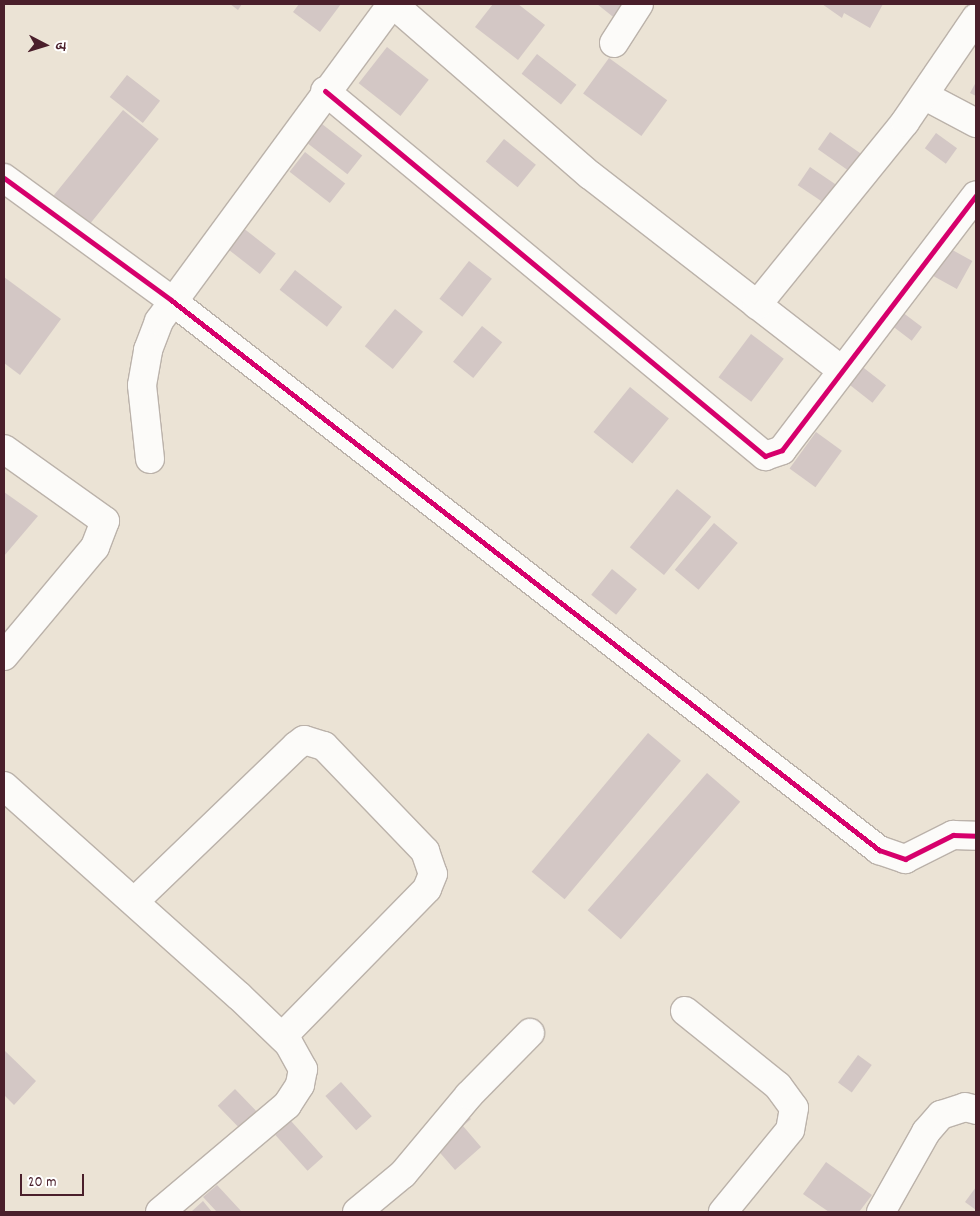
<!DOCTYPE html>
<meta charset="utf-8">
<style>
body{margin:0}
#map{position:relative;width:980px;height:1216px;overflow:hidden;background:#ebe3d5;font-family:Dekko,"Playpen Sans Deva",sans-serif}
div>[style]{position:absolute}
.building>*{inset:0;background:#d3c7c5;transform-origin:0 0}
.roads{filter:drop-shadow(1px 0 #bbb2aa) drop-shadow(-1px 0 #bbb2aa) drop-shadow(0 1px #bbb2aa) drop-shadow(0 -1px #bbb2aa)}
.minor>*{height:28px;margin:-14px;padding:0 14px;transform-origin:14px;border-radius:14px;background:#fcfbf9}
.cycleway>*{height:5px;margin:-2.5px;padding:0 2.5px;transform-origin:2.5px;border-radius:2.5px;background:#d6006c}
span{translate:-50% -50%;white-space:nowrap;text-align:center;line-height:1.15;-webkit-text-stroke:4px #fff;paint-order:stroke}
.frame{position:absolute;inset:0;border:5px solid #4a1f2b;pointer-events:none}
.north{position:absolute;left:20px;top:20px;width:50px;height:50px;-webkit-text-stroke:4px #fff;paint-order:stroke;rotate:95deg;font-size:14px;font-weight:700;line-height:20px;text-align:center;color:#4a1f2b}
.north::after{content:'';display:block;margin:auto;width:18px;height:22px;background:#4a1f2b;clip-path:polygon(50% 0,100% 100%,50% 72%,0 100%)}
.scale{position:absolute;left:20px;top:1174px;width:64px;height:22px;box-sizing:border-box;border:2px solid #4a1f2b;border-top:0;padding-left:6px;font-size:15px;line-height:18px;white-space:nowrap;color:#4a1f2b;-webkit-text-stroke:4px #fff;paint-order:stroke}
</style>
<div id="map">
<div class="building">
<i style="clip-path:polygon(230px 4px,242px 4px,238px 10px)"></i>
<i style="clip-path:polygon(299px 4px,341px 4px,320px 32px,293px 12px)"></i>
<i style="clip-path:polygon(493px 4px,518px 4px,545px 25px,518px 60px,475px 27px)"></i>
<i style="clip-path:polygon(597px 4px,618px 4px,626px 9px,617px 20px)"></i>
<i style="clip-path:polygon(822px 4px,883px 4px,870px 28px,844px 13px,842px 18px)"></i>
<i style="left:387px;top:47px;width:53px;height:46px;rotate:38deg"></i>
<i style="left:537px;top:54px;width:50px;height:25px;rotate:38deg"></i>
<i style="left:609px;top:58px;width:72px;height:44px;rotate:36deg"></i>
<i style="left:127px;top:75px;width:42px;height:28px;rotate:38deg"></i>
<i style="clip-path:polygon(976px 82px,976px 96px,970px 93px)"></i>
<i style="left:123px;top:110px;width:46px;height:115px;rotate:39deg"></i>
<i style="left:322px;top:124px;width:51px;height:24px;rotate:38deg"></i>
<i style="left:830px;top:132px;width:44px;height:21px;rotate:35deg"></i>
<i style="left:936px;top:133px;width:26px;height:19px;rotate:36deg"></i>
<i style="left:504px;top:139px;width:41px;height:29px;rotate:39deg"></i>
<i style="left:305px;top:152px;width:51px;height:25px;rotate:38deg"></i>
<i style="left:810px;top:167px;width:36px;height:22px;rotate:34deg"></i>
<i style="left:238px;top:224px;width:48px;height:26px;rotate:38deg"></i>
<i style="left:947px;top:247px;width:29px;height:32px;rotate:29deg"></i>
<i style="left:469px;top:261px;width:29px;height:48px;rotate:38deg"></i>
<i style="left:295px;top:270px;width:60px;height:25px;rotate:38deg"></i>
<i style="clip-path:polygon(4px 277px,61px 319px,20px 375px,4px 363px)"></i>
<i style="left:395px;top:309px;width:36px;height:48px;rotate:39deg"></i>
<i style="left:898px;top:309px;width:30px;height:17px;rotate:37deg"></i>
<i style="left:482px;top:326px;width:26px;height:46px;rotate:39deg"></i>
<i style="left:751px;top:334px;width:41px;height:54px;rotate:37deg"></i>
<i style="left:860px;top:365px;width:33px;height:22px;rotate:38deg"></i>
<i style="left:630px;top:387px;width:50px;height:58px;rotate:39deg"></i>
<i style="left:816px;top:432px;width:32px;height:45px;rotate:36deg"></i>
<i style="left:677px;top:489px;width:44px;height:75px;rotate:39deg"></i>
<i style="clip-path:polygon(4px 492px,38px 516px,4px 556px)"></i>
<i style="left:714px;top:523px;width:31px;height:61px;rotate:40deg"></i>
<i style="left:612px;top:569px;width:32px;height:33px;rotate:39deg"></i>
<i style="left:648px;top:733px;width:43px;height:181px;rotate:40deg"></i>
<i style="left:707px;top:773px;width:44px;height:182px;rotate:41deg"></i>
<i style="clip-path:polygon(4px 1050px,36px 1081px,14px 1105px,4px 1095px)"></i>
<i style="left:858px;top:1055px;width:17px;height:34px;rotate:36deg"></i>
<i style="left:341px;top:1082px;width:46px;height:21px;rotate:48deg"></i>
<i style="left:235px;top:1089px;width:36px;height:24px;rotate:46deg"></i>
<i style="clip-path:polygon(465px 1113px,471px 1119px,463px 1126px,481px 1147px,455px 1170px,435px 1147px)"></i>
<i style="left:291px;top:1121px;width:48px;height:21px;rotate:48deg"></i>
<i style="clip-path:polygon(826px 1162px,872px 1195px,859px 1212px,829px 1212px,803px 1194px)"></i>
<i style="clip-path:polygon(217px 1185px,242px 1212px,217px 1212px,203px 1197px)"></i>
<i style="clip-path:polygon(976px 1187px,976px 1210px,965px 1202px)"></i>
<i style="clip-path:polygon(203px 1201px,212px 1212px,191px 1212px)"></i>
</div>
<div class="roads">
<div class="minor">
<i style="left:393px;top:4px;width:261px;rotate:41deg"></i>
<i style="left:590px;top:175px;width:318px;rotate:37.8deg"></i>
<i style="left:614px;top:43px;width:46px;rotate:-57.3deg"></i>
<i style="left:325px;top:91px;width:572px;rotate:39.68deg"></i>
<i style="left:765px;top:456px;width:18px;rotate:-19deg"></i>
<i style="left:782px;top:450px;width:320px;rotate:-52.7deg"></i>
<i style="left:925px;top:96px;width:58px;rotate:27.9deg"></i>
<i style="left:4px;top:178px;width:207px;rotate:36.1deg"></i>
<i style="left:171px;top:300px;width:897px;rotate:37.84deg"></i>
<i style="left:879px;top:850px;width:28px;rotate:19deg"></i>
<i style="left:905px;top:859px;width:54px;rotate:-26.6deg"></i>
<i style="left:953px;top:835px;width:23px;rotate:2deg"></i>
<i style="left:757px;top:305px;width:235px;rotate:-51deg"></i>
<i style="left:905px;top:122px;width:126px;rotate:-55.7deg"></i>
<i style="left:4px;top:449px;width:124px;rotate:35.5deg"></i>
<i style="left:105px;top:521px;width:28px;rotate:111deg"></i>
<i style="left:95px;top:547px;width:142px;rotate:129.9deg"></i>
<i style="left:150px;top:459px;width:74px;rotate:-96.2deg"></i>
<i style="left:142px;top:385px;width:36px;rotate:-80deg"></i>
<i style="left:148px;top:350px;width:31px;rotate:-69deg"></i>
<i style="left:159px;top:321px;width:393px;rotate:-53.7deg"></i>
<i style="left:4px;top:786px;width:315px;rotate:41.8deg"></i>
<i style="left:239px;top:996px;width:69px;rotate:43.8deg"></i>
<i style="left:289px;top:1044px;width:29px;rotate:61deg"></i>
<i style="left:303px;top:1069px;width:16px;rotate:101deg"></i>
<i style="left:300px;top:1085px;width:24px;rotate:123deg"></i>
<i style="left:287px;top:1105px;width:166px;rotate:139.9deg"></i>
<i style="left:136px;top:900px;width:222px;rotate:-43.9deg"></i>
<i style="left:296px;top:746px;width:10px;rotate:-37deg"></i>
<i style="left:304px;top:740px;width:21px;rotate:17deg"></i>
<i style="left:324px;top:746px;width:146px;rotate:46.1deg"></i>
<i style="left:425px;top:851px;width:24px;rotate:71deg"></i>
<i style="left:433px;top:874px;width:16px;rotate:112deg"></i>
<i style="left:427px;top:889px;width:207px;rotate:134.4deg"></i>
<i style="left:685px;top:1011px;width:119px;rotate:38.9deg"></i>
<i style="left:778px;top:1086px;width:27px;rotate:54deg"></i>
<i style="left:794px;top:1108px;width:22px;rotate:100deg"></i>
<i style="left:790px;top:1130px;width:106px;rotate:129.3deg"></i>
<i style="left:357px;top:1212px;width:60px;rotate:-39.6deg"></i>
<i style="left:403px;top:1174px;width:103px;rotate:-50.1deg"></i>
<i style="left:469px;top:1095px;width:87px;rotate:-45.5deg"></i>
<i style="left:881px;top:1212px;width:92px;rotate:-60.6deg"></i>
<i style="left:926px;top:1132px;width:23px;rotate:-49deg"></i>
<i style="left:941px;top:1115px;width:25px;rotate:-18deg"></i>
<i style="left:965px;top:1107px;width:11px;rotate:15deg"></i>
</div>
</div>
<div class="cycleway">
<i style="left:325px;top:91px;width:572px;rotate:39.68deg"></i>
<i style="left:765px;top:456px;width:18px;rotate:-19deg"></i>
<i style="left:782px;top:450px;width:320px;rotate:-52.7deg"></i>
<i style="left:4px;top:178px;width:207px;rotate:36.1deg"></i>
<i style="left:171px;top:300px;width:897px;rotate:37.84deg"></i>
<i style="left:879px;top:850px;width:28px;rotate:19deg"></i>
<i style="left:905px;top:859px;width:54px;rotate:-26.6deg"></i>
<i style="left:953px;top:835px;width:23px;rotate:2deg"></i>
</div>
<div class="frame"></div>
<div class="north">उ</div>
<div class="scale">20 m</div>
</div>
